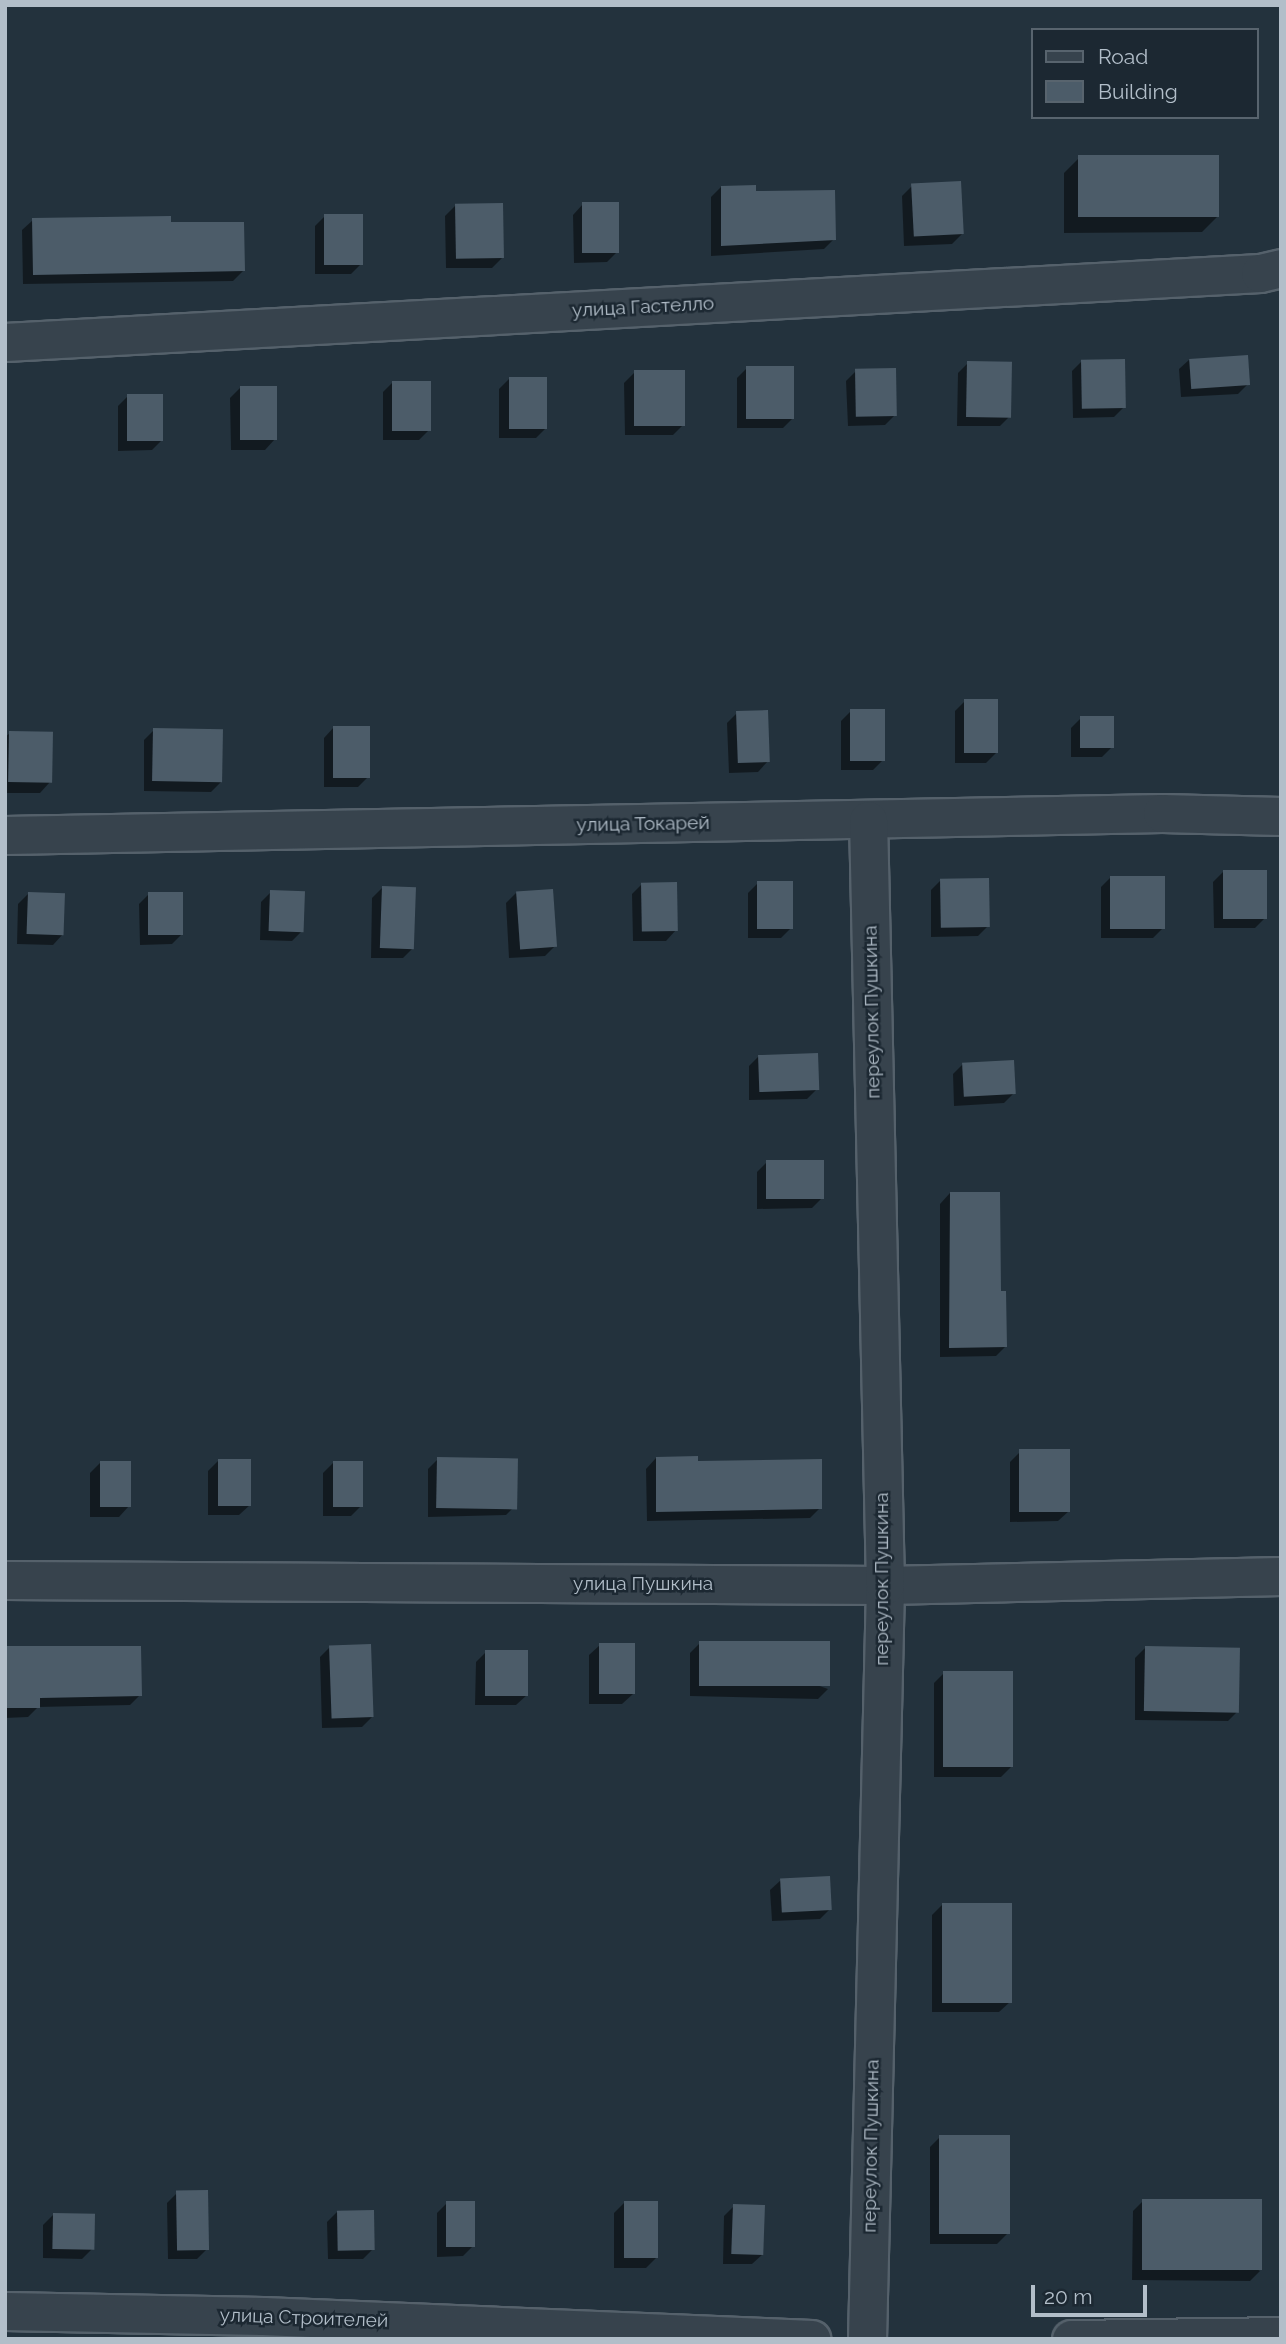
<!DOCTYPE html>
<meta charset="utf-8">
<style>
body{margin:0}
#map{position:relative;width:1286px;height:2344px;overflow:hidden;background:#23323d;font-family:Raleway,sans-serif}
div>[style]{position:absolute}
.shadow>*{inset:0;background:#0007}
.building>*{inset:0;background:#4c5c69;transform-origin:0 0}
.roads{filter:drop-shadow(2px 0 #55616b) drop-shadow(-2px 0 #55616b) drop-shadow(0 2px #55616b) drop-shadow(0 -2px #55616b)}
.minor>*{height:37px;margin:-18.5px;padding:0 18.5px;transform-origin:18.5px;border-radius:18.5px;background:#37434d}
span{translate:-50% -50%;white-space:nowrap;text-align:center;line-height:1.15;-webkit-text-stroke:5px #1c2832;paint-order:stroke}
.street-label{font-size:19px;color:#b2bec9}
.frame{position:absolute;inset:0;border:7px solid #b2bec9;pointer-events:none}
.legend{position:absolute;left:1031px;top:28px;width:228px;height:91px;box-sizing:border-box;background:#1c2832;border:2px solid #58646e;margin:0;padding:9px 12px;list-style:none;font-size:21px;color:#b2bec9}
.legend li{display:flex;align-items:center;gap:14px;height:35px}
.legend b{width:35px;border:2px solid #58646e}
.scale{position:absolute;left:1031px;top:2285px;width:116px;height:32px;box-sizing:border-box;border:4px solid #b2bec9;border-top:0;padding-left:9px;font-size:21px;line-height:24px;white-space:nowrap;color:#b2bec9;-webkit-text-stroke:5px #1c2832;paint-order:stroke}
</style>
<div id="map">
<div class="shadow">
<i style="clip-path:polygon(1079px 158px,1217px 217px,1202px 232px,1064px 233px,1064px 173px)"></i>
<i style="clip-path:polygon(912px 186px,962px 234px,952px 244px,904px 246px,902px 196px)"></i>
<i style="clip-path:polygon(721px 187px,755px 193px,834px 239px,824px 249px,711px 256px,711px 197px)"></i>
<i style="clip-path:polygon(583px 204px,617px 252px,607px 262px,574px 263px,573px 215px)"></i>
<i style="clip-path:polygon(455px 206px,502px 258px,492px 268px,446px 268px,445px 216px)"></i>
<i style="clip-path:polygon(325px 216px,361px 264px,351px 274px,315px 274px,315px 226px)"></i>
<i style="clip-path:polygon(33px 220px,169px 224px,243px 271px,233px 281px,23px 284px,22px 230px)"></i>
<i style="clip-path:polygon(1190px 359px,1248px 384px,1238px 394px,1181px 397px,1179px 369px)"></i>
<i style="clip-path:polygon(1082px 361px,1124px 407px,1114px 417px,1073px 418px,1072px 371px)"></i>
<i style="clip-path:polygon(968px 363px,1010px 416px,1000px 426px,957px 426px,958px 373px)"></i>
<i style="clip-path:polygon(747px 368px,793px 418px,783px 428px,737px 428px,737px 378px)"></i>
<i style="clip-path:polygon(856px 371px,895px 415px,885px 425px,848px 426px,846px 381px)"></i>
<i style="clip-path:polygon(634px 373px,683px 425px,673px 435px,625px 435px,624px 383px)"></i>
<i style="clip-path:polygon(509px 379px,546px 428px,536px 438px,499px 438px,499px 389px)"></i>
<i style="clip-path:polygon(393px 382px,429px 430px,419px 440px,383px 440px,383px 392px)"></i>
<i style="clip-path:polygon(240px 388px,275px 439px,265px 450px,231px 450px,230px 398px)"></i>
<i style="clip-path:polygon(128px 396px,162px 440px,152px 450px,118px 451px,118px 406px)"></i>
<i style="clip-path:polygon(965px 701px,996px 753px,986px 763px,955px 763px,955px 711px)"></i>
<i style="clip-path:polygon(851px 711px,883px 760px,873px 770px,841px 770px,841px 721px)"></i>
<i style="clip-path:polygon(737px 713px,768px 761px,758px 772px,729px 773px,727px 723px)"></i>
<i style="clip-path:polygon(1081px 718px,1112px 747px,1102px 757px,1071px 757px,1071px 728px)"></i>
<i style="clip-path:polygon(334px 727px,368px 777px,358px 787px,324px 787px,324px 738px)"></i>
<i style="clip-path:polygon(154px 730px,221px 782px,211px 792px,144px 791px,144px 740px)"></i>
<i style="clip-path:polygon(10px 733px,50px 782px,40px 793px,5px 793px,5px 737px)"></i>
<i style="clip-path:polygon(1223px 872px,1265px 918px,1255px 928px,1214px 928px,1213px 882px)"></i>
<i style="clip-path:polygon(1111px 877px,1163px 928px,1153px 938px,1101px 938px,1101px 887px)"></i>
<i style="clip-path:polygon(941px 880px,988px 926px,978px 936px,931px 937px,931px 890px)"></i>
<i style="clip-path:polygon(758px 883px,791px 928px,781px 938px,748px 938px,748px 893px)"></i>
<i style="clip-path:polygon(642px 884px,676px 930px,666px 941px,633px 941px,632px 894px)"></i>
<i style="clip-path:polygon(382px 888px,413px 948px,403px 958px,371px 958px,372px 898px)"></i>
<i style="clip-path:polygon(271px 892px,302px 931px,292px 941px,260px 940px,261px 902px)"></i>
<i style="clip-path:polygon(516px 893px,555px 946px,545px 956px,509px 958px,506px 903px)"></i>
<i style="clip-path:polygon(28px 894px,63px 934px,53px 945px,17px 944px,18px 904px)"></i>
<i style="clip-path:polygon(149px 894px,182px 934px,172px 944px,140px 945px,139px 904px)"></i>
<i style="clip-path:polygon(759px 1056px,817px 1089px,807px 1099px,749px 1100px,749px 1066px)"></i>
<i style="clip-path:polygon(963px 1064px,1014px 1093px,1004px 1103px,954px 1106px,953px 1074px)"></i>
<i style="clip-path:polygon(767px 1162px,822px 1198px,812px 1208px,757px 1209px,757px 1172px)"></i>
<i style="clip-path:polygon(950px 1193px,1006px 1346px,996px 1356px,940px 1357px,940px 1204px)"></i>
<i style="clip-path:polygon(1020px 1452px,1069px 1511px,1058px 1521px,1010px 1522px,1010px 1462px)"></i>
<i style="clip-path:polygon(656px 1458px,696px 1462px,820px 1508px,810px 1518px,647px 1521px,646px 1469px)"></i>
<i style="clip-path:polygon(438px 1459px,516px 1505px,506px 1515px,428px 1517px,428px 1469px)"></i>
<i style="clip-path:polygon(218px 1461px,250px 1505px,239px 1515px,208px 1515px,208px 1471px)"></i>
<i style="clip-path:polygon(100px 1463px,129px 1506px,119px 1517px,90px 1517px,90px 1473px)"></i>
<i style="clip-path:polygon(333px 1463px,361px 1506px,351px 1516px,323px 1516px,323px 1473px)"></i>
<i style="clip-path:polygon(700px 1643px,828px 1689px,818px 1699px,690px 1696px,690px 1653px)"></i>
<i style="clip-path:polygon(600px 1645px,633px 1694px,622px 1704px,589px 1704px,589px 1655px)"></i>
<i style="clip-path:polygon(330px 1647px,372px 1717px,362px 1727px,322px 1728px,320px 1657px)"></i>
<i style="clip-path:polygon(5px 1648px,140px 1695px,130px 1705px,38px 1707px,28px 1717px,5px 1718px)"></i>
<i style="clip-path:polygon(1145px 1648px,1238px 1711px,1228px 1721px,1135px 1720px,1135px 1658px)"></i>
<i style="clip-path:polygon(486px 1652px,527px 1695px,516px 1705px,475px 1705px,476px 1662px)"></i>
<i style="clip-path:polygon(944px 1673px,1011px 1767px,1001px 1777px,934px 1777px,934px 1683px)"></i>
<i style="clip-path:polygon(781px 1880px,830px 1909px,820px 1919px,772px 1921px,770px 1890px)"></i>
<i style="clip-path:polygon(942px 1905px,1010px 2002px,999px 2012px,932px 2012px,932px 1915px)"></i>
<i style="clip-path:polygon(940px 2137px,1007px 2234px,997px 2244px,930px 2244px,930px 2147px)"></i>
<i style="clip-path:polygon(177px 2193px,207px 2249px,197px 2259px,168px 2259px,167px 2203px)"></i>
<i style="clip-path:polygon(1143px 2201px,1260px 2271px,1250px 2281px,1132px 2280px,1133px 2211px)"></i>
<i style="clip-path:polygon(447px 2203px,473px 2246px,463px 2256px,437px 2257px,437px 2213px)"></i>
<i style="clip-path:polygon(624px 2203px,657px 2257px,646px 2268px,614px 2268px,614px 2213px)"></i>
<i style="clip-path:polygon(734px 2206px,763px 2254px,752px 2264px,723px 2264px,724px 2216px)"></i>
<i style="clip-path:polygon(337px 2212px,373px 2249px,363px 2259px,328px 2259px,327px 2222px)"></i>
<i style="clip-path:polygon(53px 2215px,92px 2249px,82px 2259px,43px 2258px,43px 2225px)"></i>
</div>
<div class="building">
<i style="left:1219px;top:155px;width:62px;height:141px;rotate:90deg"></i>
<i style="left:961px;top:181px;width:53px;height:50px;rotate:87deg"></i>
<i style="clip-path:polygon(756px 185px,756px 191px,835px 190px,836px 240px,721px 246px,721px 186px)"></i>
<i style="left:619px;top:202px;width:51px;height:37px;rotate:90deg"></i>
<i style="left:503px;top:203px;width:55px;height:48px;rotate:89deg"></i>
<i style="left:324px;top:214px;width:39px;height:51px"></i>
<i style="clip-path:polygon(171px 216px,171px 222px,244px 222px,245px 271px,33px 275px,32px 218px)"></i>
<i style="left:1248px;top:355px;width:30px;height:59px;rotate:86deg"></i>
<i style="left:1125px;top:359px;width:49px;height:44px;rotate:89deg"></i>
<i style="left:967px;top:361px;width:45px;height:56px;rotate:1deg"></i>
<i style="left:746px;top:366px;width:48px;height:53px"></i>
<i style="left:896px;top:368px;width:48px;height:41px;rotate:89deg"></i>
<i style="left:685px;top:370px;width:56px;height:51px;rotate:90deg"></i>
<i style="left:509px;top:377px;width:38px;height:52px"></i>
<i style="left:392px;top:381px;width:39px;height:50px"></i>
<i style="left:240px;top:386px;width:37px;height:54px"></i>
<i style="left:127px;top:394px;width:36px;height:47px"></i>
<i style="left:998px;top:699px;width:54px;height:34px;rotate:90deg"></i>
<i style="left:885px;top:709px;width:52px;height:35px;rotate:90deg"></i>
<i style="left:768px;top:710px;width:52px;height:32px;rotate:88deg"></i>
<i style="left:1080px;top:716px;width:34px;height:32px"></i>
<i style="left:333px;top:726px;width:37px;height:52px"></i>
<i style="left:153px;top:728px;width:70px;height:53px;rotate:1deg"></i>
<i style="left:9px;top:731px;width:44px;height:51px;rotate:1deg"></i>
<i style="left:1267px;top:870px;width:49px;height:44px;rotate:90deg"></i>
<i style="left:1110px;top:876px;width:55px;height:53px"></i>
<i style="left:989px;top:878px;width:49px;height:49px;rotate:89deg"></i>
<i style="left:757px;top:881px;width:36px;height:48px"></i>
<i style="left:677px;top:882px;width:49px;height:36px;rotate:89deg"></i>
<i style="left:382px;top:886px;width:34px;height:62px;rotate:2deg"></i>
<i style="left:553px;top:889px;width:58px;height:37px;rotate:86deg"></i>
<i style="left:270px;top:890px;width:35px;height:41px;rotate:2deg"></i>
<i style="left:28px;top:892px;width:37px;height:42px;rotate:2deg"></i>
<i style="left:148px;top:892px;width:35px;height:43px"></i>
<i style="left:818px;top:1053px;width:37px;height:60px;rotate:88deg"></i>
<i style="left:1014px;top:1060px;width:34px;height:52px;rotate:87deg"></i>
<i style="left:766px;top:1160px;width:58px;height:39px"></i>
<i style="clip-path:polygon(950px 1192px,1000px 1192px,1001px 1291px,1006px 1291px,1007px 1347px,949px 1348px)"></i>
<i style="left:1070px;top:1449px;width:63px;height:51px;rotate:90deg"></i>
<i style="clip-path:polygon(698px 1456px,698px 1461px,822px 1459px,822px 1509px,656px 1512px,656px 1457px)"></i>
<i style="left:437px;top:1457px;width:81px;height:51px;rotate:1deg"></i>
<i style="left:218px;top:1459px;width:33px;height:47px"></i>
<i style="left:100px;top:1461px;width:31px;height:46px"></i>
<i style="left:333px;top:1461px;width:30px;height:46px"></i>
<i style="left:699px;top:1641px;width:131px;height:45px"></i>
<i style="left:599px;top:1643px;width:36px;height:51px"></i>
<i style="left:371px;top:1644px;width:73px;height:42px;rotate:88deg"></i>
<i style="clip-path:polygon(5px 1646px,141px 1646px,142px 1696px,40px 1698px,40px 1708px,5px 1708px)"></i>
<i style="left:1145px;top:1646px;width:95px;height:65px;rotate:1deg"></i>
<i style="left:485px;top:1650px;width:43px;height:46px"></i>
<i style="left:943px;top:1671px;width:70px;height:96px"></i>
<i style="left:830px;top:1876px;width:34px;height:50px;rotate:87deg"></i>
<i style="left:942px;top:1903px;width:70px;height:100px"></i>
<i style="left:939px;top:2135px;width:71px;height:99px"></i>
<i style="left:208px;top:2190px;width:60px;height:32px;rotate:89deg"></i>
<i style="left:1142px;top:2199px;width:120px;height:71px"></i>
<i style="left:446px;top:2201px;width:29px;height:46px"></i>
<i style="left:624px;top:2201px;width:34px;height:57px"></i>
<i style="left:733px;top:2204px;width:32px;height:50px;rotate:2deg"></i>
<i style="left:374px;top:2210px;width:40px;height:37px;rotate:89deg"></i>
<i style="left:53px;top:2213px;width:42px;height:36px;rotate:1deg"></i>
</div>
<div class="roads">
<div class="minor">
<i style="left:5px;top:342px;width:1257px;rotate:-3.15deg"></i>
<i style="left:1260px;top:273px;width:22px;rotate:-13deg"></i>
<i style="left:5px;top:835px;width:1157px;rotate:-1.09deg"></i>
<i style="left:1162px;top:813px;width:119px;rotate:1.4deg"></i>
<i style="left:5px;top:1580px;width:880px;rotate:0.33deg"></i>
<i style="left:885px;top:1585px;width:396px;rotate:-1.3deg"></i>
<i style="left:5px;top:2311px;width:258px;rotate:1.1deg"></i>
<i style="left:263px;top:2316px;width:549px;rotate:2.4deg"></i>
<i style="left:867px;top:2339px;width:754px;rotate:-88.63deg"></i>
<i style="left:885px;top:1585px;width:765px;rotate:-91.27deg"></i>
<i style="left:1071px;top:2339px;width:210px;rotate:-0.8deg"></i>
</div>
</div>
<div class="street-label">
<span style="left:643px;top:307px;rotate:-3deg">улица Гастелло</span>
<span style="left:643px;top:824px;rotate:-1deg">улица Токарей</span>
<span style="left:872px;top:1012px;rotate:-91deg">переулок Пушкина</span>
<span style="left:882px;top:1579px;rotate:-90deg">переулок Пушкина</span>
<span style="left:643px;top:1584px">улица Пушкина</span>
<span style="left:871px;top:2146px;rotate:-89deg">переулок Пушкина</span>
<span style="left:304px;top:2318px;rotate:2deg">улица Строителей</span>
</div>
<div class="frame"></div>
<ul class="legend">
<li><b style="height:9px;background:#37434d"></b>Road</li>
<li><b style="height:19px;background:#4c5c69"></b>Building</li>
</ul>
<div class="scale">20 m</div>
</div>
